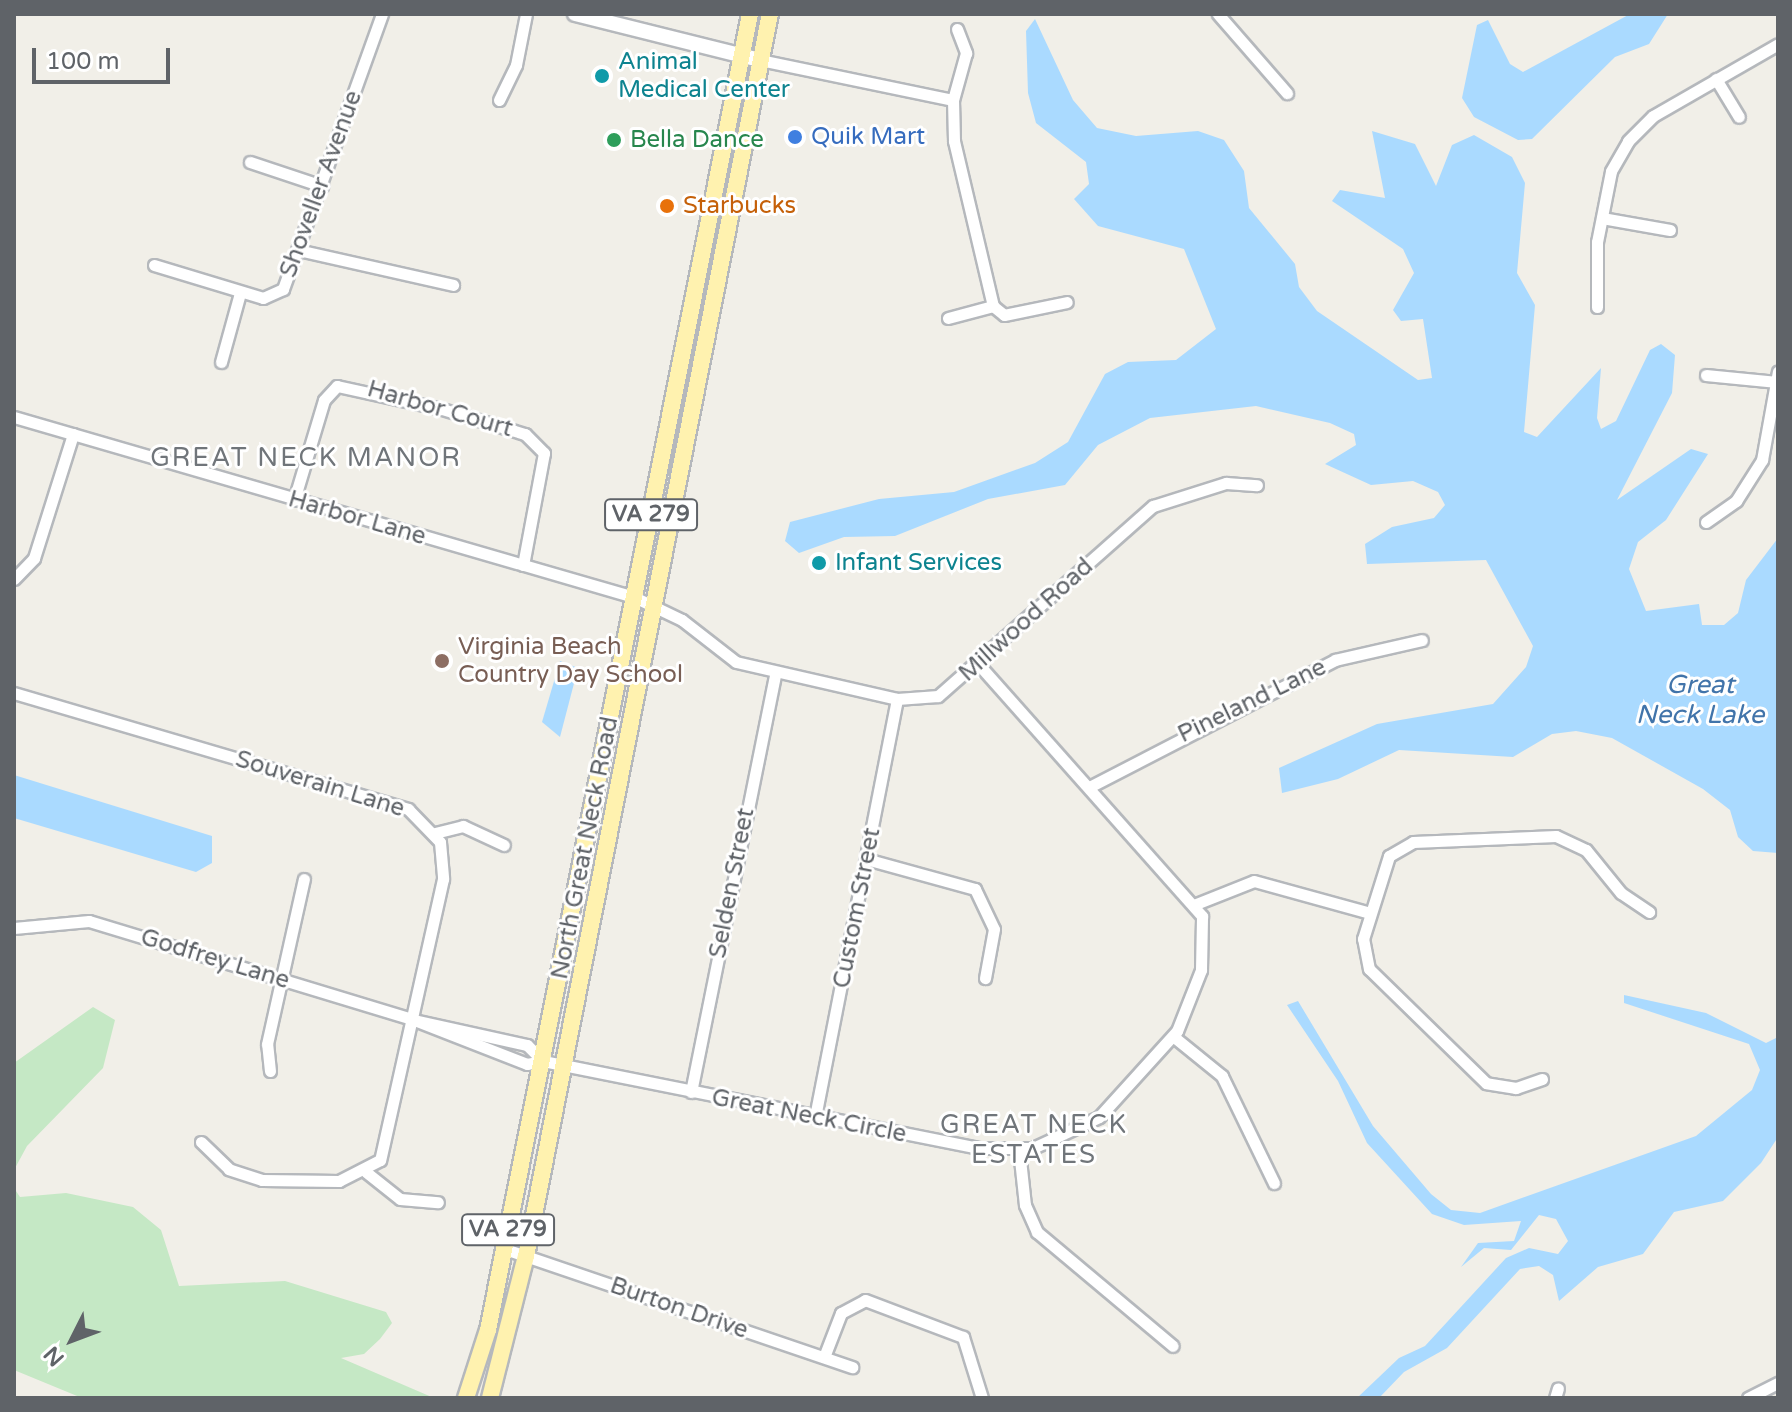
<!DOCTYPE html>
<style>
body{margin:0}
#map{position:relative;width:1792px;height:1412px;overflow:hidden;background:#f1efe8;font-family:"Varela Round",sans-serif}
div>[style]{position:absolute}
.green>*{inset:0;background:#c5e8c5}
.water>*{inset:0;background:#aadaff}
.roads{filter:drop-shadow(2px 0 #b5b8bc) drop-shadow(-2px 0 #b5b8bc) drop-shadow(0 2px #b5b8bc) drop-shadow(0 -2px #b5b8bc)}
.minor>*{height:11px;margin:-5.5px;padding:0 5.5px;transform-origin:5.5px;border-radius:5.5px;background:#fff}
.tertiary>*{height:14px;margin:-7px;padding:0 7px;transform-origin:7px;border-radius:7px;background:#fff}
.primary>*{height:16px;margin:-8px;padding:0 8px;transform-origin:8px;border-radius:8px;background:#fff2af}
.dots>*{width:22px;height:22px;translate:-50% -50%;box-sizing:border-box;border:4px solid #fff;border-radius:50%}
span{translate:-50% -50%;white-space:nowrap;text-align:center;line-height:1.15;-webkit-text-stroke:6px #fff;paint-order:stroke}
.shield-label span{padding:2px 6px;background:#fff;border:2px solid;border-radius:6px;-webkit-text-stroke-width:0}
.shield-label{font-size:22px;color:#5f6368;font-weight:700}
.culture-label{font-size:24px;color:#0d838f}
.left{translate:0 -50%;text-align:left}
.shop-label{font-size:24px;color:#366cbe}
.leisure-label{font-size:24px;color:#27864d}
.street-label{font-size:24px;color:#5f6368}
.food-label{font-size:24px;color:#c56008}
.education-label{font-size:24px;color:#785e54}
.neighbourhood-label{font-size:26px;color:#70757a;letter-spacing:2px}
.water-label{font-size:26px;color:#4174aa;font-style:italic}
.frame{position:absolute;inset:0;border:16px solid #5f6368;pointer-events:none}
.north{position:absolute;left:32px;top:1300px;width:80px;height:80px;-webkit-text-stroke:6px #fff;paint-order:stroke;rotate:228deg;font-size:22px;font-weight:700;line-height:32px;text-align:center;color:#5f6368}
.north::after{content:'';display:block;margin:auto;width:28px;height:36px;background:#5f6368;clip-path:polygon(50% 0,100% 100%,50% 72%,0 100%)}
.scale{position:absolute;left:32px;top:48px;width:138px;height:36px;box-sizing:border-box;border:4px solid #5f6368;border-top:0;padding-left:10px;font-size:24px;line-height:28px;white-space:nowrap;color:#5f6368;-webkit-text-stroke:6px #fff;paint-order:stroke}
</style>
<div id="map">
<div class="green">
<i style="clip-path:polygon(93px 1007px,115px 1020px,103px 1068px,27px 1146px,14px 1170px,14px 1063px)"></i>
<i style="clip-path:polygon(14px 1188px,20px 1197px,66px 1193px,133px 1207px,161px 1230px,179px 1286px,285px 1281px,386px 1312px,392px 1323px,380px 1339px,364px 1354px,341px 1358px,434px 1398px,82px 1398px,14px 1370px)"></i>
</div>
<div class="water">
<i style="clip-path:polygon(1630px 14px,1668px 14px,1649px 44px,1615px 57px,1532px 139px,1518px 140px,1474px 117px,1462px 98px,1477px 25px,1488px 20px,1510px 64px,1523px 72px)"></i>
<i style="clip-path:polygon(1035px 19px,1073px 100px,1097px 128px,1136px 136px,1198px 131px,1224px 140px,1244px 171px,1249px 208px,1295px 264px,1299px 287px,1317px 311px,1418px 380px,1432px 378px,1423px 319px,1401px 321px,1393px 310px,1414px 273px,1403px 249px,1332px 201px,1340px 190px,1385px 198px,1372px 131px,1415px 144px,1436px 186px,1452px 145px,1474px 135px,1512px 157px,1525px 183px,1517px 273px,1535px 305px,1524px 432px,1537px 437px,1601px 368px,1597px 418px,1601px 429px,1616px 421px,1650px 350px,1661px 344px,1675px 355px,1672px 393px,1617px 500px,1691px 449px,1708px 454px,1666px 520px,1638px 542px,1629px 569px,1646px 611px,1699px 604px,1702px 625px,1724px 625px,1738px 613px,1746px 580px,1778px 538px,1778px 853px,1753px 851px,1738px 837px,1730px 810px,1703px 789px,1612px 738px,1576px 731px,1552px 734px,1513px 757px,1399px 750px,1338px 779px,1282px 793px,1279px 768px,1377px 724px,1493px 704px,1526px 667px,1533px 646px,1486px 560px,1367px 564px,1365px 544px,1392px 527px,1434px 518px,1445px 505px,1438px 492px,1413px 481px,1371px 485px,1325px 464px,1356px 445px,1354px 434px,1330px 423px,1256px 406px,1150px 418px,1098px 445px,1065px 485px,988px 499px,895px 536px,844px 537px,799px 553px,785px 541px,790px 522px,879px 499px,954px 492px,1035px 463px,1068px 442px,1105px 374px,1128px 362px,1176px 360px,1216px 329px,1184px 249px,1098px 226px,1074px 199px,1089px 184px,1086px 162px,1036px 123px,1028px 93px,1026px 31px)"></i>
<i style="clip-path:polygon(560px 661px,578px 668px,560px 737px,542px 722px)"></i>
<i style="clip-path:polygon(14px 775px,212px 836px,212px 863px,196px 872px,14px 818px)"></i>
<i style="clip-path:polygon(1624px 995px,1706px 1013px,1766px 1043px,1778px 1037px,1778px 1137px,1761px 1163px,1723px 1201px,1674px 1212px,1643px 1254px,1598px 1267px,1559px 1301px,1553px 1275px,1539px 1266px,1520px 1269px,1447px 1348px,1404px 1372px,1379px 1398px,1357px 1398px,1399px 1358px,1425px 1346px,1506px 1258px,1529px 1248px,1558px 1254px,1568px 1241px,1556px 1219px,1539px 1215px,1511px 1250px,1484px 1248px,1461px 1267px,1478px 1243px,1514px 1241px,1521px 1221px,1464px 1225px,1432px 1214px,1367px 1143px,1338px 1081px,1287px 1005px,1298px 1001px,1373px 1126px,1431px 1194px,1451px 1210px,1480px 1213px,1696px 1136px,1752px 1090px,1760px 1070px,1749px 1044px,1624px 1003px)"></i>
</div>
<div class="roads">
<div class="minor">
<i style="left:1218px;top:14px;width:105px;rotate:48.9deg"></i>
<i style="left:957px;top:29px;width:26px;rotate:69deg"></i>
<i style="left:966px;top:53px;width:49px;rotate:105.5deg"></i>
<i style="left:953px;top:100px;width:41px;rotate:88.6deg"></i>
<i style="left:954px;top:141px;width:170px;rotate:76.7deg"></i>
<i style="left:760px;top:60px;width:197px;rotate:11.7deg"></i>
<i style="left:1716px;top:79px;width:44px;rotate:58.8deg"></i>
<i style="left:499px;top:100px;width:39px;rotate:-64deg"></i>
<i style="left:516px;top:65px;width:52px;rotate:-78.9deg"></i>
<i style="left:250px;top:162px;width:76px;rotate:18.4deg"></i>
<i style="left:1602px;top:218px;width:69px;rotate:10deg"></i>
<i style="left:298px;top:250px;width:159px;rotate:12.7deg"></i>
<i style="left:154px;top:265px;width:114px;rotate:16.8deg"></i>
<i style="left:263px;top:298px;width:22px;rotate:-24deg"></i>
<i style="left:283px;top:289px;width:292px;rotate:-70.2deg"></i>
<i style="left:993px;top:306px;width:14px;rotate:39deg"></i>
<i style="left:1004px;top:315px;width:64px;rotate:-11.7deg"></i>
<i style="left:1597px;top:307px;width:65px;rotate:-90deg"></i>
<i style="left:1597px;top:242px;width:72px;rotate:-78.8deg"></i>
<i style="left:1611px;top:171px;width:34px;rotate:-60deg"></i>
<i style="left:1628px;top:141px;width:35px;rotate:-45deg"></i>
<i style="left:1653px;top:116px;width:144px;rotate:-29.9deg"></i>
<i style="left:948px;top:318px;width:47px;rotate:-14.9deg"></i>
<i style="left:221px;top:362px;width:72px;rotate:-74.6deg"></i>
<i style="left:1706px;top:375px;width:71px;rotate:5.6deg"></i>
<i style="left:14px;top:417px;width:646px;rotate:16.19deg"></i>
<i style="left:634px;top:597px;width:53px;rotate:25.6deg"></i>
<i style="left:682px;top:620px;width:68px;rotate:37.9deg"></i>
<i style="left:736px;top:662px;width:165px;rotate:12.9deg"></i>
<i style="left:897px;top:699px;width:41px;rotate:-4.2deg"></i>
<i style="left:938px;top:696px;width:287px;rotate:-41.5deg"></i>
<i style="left:1153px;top:506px;width:77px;rotate:-17.5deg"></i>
<i style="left:1226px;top:483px;width:31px;rotate:4deg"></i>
<i style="left:294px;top:500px;width:104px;rotate:-73.3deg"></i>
<i style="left:324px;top:400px;width:19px;rotate:-47deg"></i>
<i style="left:337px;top:386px;width:107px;rotate:12.4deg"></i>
<i style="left:442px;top:409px;width:87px;rotate:16.8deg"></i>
<i style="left:525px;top:434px;width:27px;rotate:45deg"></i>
<i style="left:544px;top:453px;width:114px;rotate:100.6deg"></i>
<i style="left:1706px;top:522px;width:37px;rotate:-35deg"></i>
<i style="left:1736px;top:501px;width:49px;rotate:-57.6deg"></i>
<i style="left:1762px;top:460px;width:90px;rotate:-79.8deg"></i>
<i style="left:14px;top:579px;width:29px;rotate:-46deg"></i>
<i style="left:34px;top:558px;width:130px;rotate:-72.5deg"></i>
<i style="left:14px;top:693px;width:411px;rotate:16.4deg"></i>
<i style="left:408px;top:809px;width:46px;rotate:45.9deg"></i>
<i style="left:440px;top:842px;width:37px;rotate:85deg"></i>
<i style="left:443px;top:879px;width:288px;rotate:102.6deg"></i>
<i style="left:380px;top:1160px;width:46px;rotate:152.9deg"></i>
<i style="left:339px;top:1181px;width:77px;rotate:-179.3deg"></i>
<i style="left:262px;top:1180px;width:35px;rotate:-162deg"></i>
<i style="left:229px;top:1169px;width:39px;rotate:-136deg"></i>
<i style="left:1091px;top:786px;width:275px;rotate:-27.3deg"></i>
<i style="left:1335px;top:660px;width:89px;rotate:-12.9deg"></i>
<i style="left:435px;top:833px;width:29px;rotate:-14deg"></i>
<i style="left:463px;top:826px;width:45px;rotate:24.9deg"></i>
<i style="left:866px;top:859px;width:113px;rotate:15.4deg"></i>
<i style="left:975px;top:889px;width:44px;rotate:64.6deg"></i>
<i style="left:994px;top:929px;width:50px;rotate:100.4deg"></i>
<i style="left:1196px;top:904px;width:62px;rotate:-21.6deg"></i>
<i style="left:1254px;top:881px;width:120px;rotate:15.4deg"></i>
<i style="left:14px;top:928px;width:75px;rotate:-5.3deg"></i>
<i style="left:89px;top:921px;width:340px;rotate:16.9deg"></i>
<i style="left:414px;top:1020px;width:116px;rotate:12.5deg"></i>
<i style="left:527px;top:1045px;width:23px;rotate:45deg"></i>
<i style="left:414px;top:1020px;width:121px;rotate:21.3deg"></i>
<i style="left:527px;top:1064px;width:16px;rotate:-11deg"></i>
<i style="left:543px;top:1061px;width:445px;rotate:11.3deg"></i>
<i style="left:979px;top:1148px;width:54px"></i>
<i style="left:1033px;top:1148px;width:73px;rotate:-25.2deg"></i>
<i style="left:1099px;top:1117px;width:116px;rotate:-47.8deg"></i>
<i style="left:1177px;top:1031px;width:66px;rotate:-68.5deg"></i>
<i style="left:1201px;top:970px;width:54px;rotate:-88.9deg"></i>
<i style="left:1202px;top:916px;width:336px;rotate:-131.6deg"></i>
<i style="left:1174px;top:1037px;width:62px;rotate:39.1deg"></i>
<i style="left:1222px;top:1076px;width:119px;rotate:64.1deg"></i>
<i style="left:270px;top:1071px;width:27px;rotate:-96deg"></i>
<i style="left:267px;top:1044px;width:169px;rotate:-77.4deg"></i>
<i style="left:1542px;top:1079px;width:28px;rotate:161deg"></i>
<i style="left:1516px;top:1088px;width:30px;rotate:-171deg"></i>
<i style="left:1486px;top:1083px;width:163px;rotate:-135.7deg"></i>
<i style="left:1369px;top:969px;width:31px;rotate:-101deg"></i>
<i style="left:1363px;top:939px;width:87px;rotate:-72.6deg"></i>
<i style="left:1389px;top:856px;width:28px;rotate:-30deg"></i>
<i style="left:1413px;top:842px;width:143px;rotate:-2.4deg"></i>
<i style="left:1556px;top:836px;width:33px;rotate:25deg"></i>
<i style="left:1586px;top:850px;width:55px;rotate:50.9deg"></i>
<i style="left:1621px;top:893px;width:34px;rotate:34deg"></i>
<i style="left:691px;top:1092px;width:426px;rotate:-78.6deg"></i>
<i style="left:815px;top:1117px;width:426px;rotate:-78.9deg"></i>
<i style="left:1019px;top:1150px;width:55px;rotate:83.8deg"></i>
<i style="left:1025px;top:1205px;width:30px;rotate:66deg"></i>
<i style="left:1037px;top:1232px;width:177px;rotate:40deg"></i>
<i style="left:366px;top:1172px;width:43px;rotate:38.5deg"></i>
<i style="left:400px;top:1199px;width:38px;rotate:5deg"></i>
<i style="left:505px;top:1249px;width:367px;rotate:18.8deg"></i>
<i style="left:824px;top:1357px;width:47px;rotate:-68.9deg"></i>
<i style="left:841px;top:1313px;width:27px;rotate:-28deg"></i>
<i style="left:865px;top:1300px;width:105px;rotate:20.7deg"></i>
<i style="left:963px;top:1337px;width:64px;rotate:72.7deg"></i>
<i style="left:1555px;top:1398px;width:10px;rotate:-73deg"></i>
<i style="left:1748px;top:1398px;width:34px;rotate:-27deg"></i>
</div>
<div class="tertiary">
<i style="left:575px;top:14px;width:191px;rotate:14deg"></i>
</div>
<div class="primary">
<i style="left:466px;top:1398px;width:71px;rotate:-72.1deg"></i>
<i style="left:488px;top:1330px;width:1342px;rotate:-78.74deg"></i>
<i style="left:490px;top:1398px;width:146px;rotate:-75.8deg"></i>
<i style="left:526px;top:1256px;width:1266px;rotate:-78.89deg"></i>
</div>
</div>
<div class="dots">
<i style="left:602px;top:76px;background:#0f9aa8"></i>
<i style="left:795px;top:137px;background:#3f7fe0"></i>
<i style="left:614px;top:140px;background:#2e9e5b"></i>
<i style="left:667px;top:206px;background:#e8710a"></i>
<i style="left:819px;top:563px;background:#0f9aa8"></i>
<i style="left:442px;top:661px;background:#8d6e63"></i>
</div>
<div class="shield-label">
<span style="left:651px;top:515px">VA 279</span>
<span style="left:508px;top:1230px">VA 279</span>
</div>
<div class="culture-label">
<span class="left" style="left:618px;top:76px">Animal<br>Medical Center</span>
<span class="left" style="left:835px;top:563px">Infant Services</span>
</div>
<div class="shop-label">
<span class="left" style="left:811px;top:137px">Quik Mart</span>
</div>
<div class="leisure-label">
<span class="left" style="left:630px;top:140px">Bella Dance</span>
</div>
<div class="street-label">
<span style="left:321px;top:184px;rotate:-70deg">Shoveller Avenue</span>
<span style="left:440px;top:409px;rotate:16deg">Harbor Court</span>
<span style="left:357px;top:518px;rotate:16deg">Harbor Lane</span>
<span style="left:1026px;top:620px;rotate:-42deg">Millwood Road</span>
<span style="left:1252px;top:701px;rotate:-26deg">Pineland Lane</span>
<span style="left:320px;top:784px;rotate:17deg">Souverain Lane</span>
<span style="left:585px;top:848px;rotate:-79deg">North Great Neck Road</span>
<span style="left:732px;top:883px;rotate:-79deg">Selden Street</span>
<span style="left:857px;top:908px;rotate:-79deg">Custom Street</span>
<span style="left:215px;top:959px;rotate:17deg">Godfrey Lane</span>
<span style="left:809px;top:1116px;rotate:11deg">Great Neck Circle</span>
<span style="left:679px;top:1308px;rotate:19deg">Burton Drive</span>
</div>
<div class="food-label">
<span class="left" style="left:683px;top:206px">Starbucks</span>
</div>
<div class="education-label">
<span class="left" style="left:458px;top:661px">Virginia Beach<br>Country Day School</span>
</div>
<div class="neighbourhood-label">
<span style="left:306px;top:458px">GREAT NECK MANOR</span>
<span style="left:1034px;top:1140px">GREAT NECK<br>ESTATES</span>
</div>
<div class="water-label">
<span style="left:1700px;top:700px">Great<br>Neck Lake</span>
</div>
<div class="frame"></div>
<div class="north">N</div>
<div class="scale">100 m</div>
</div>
